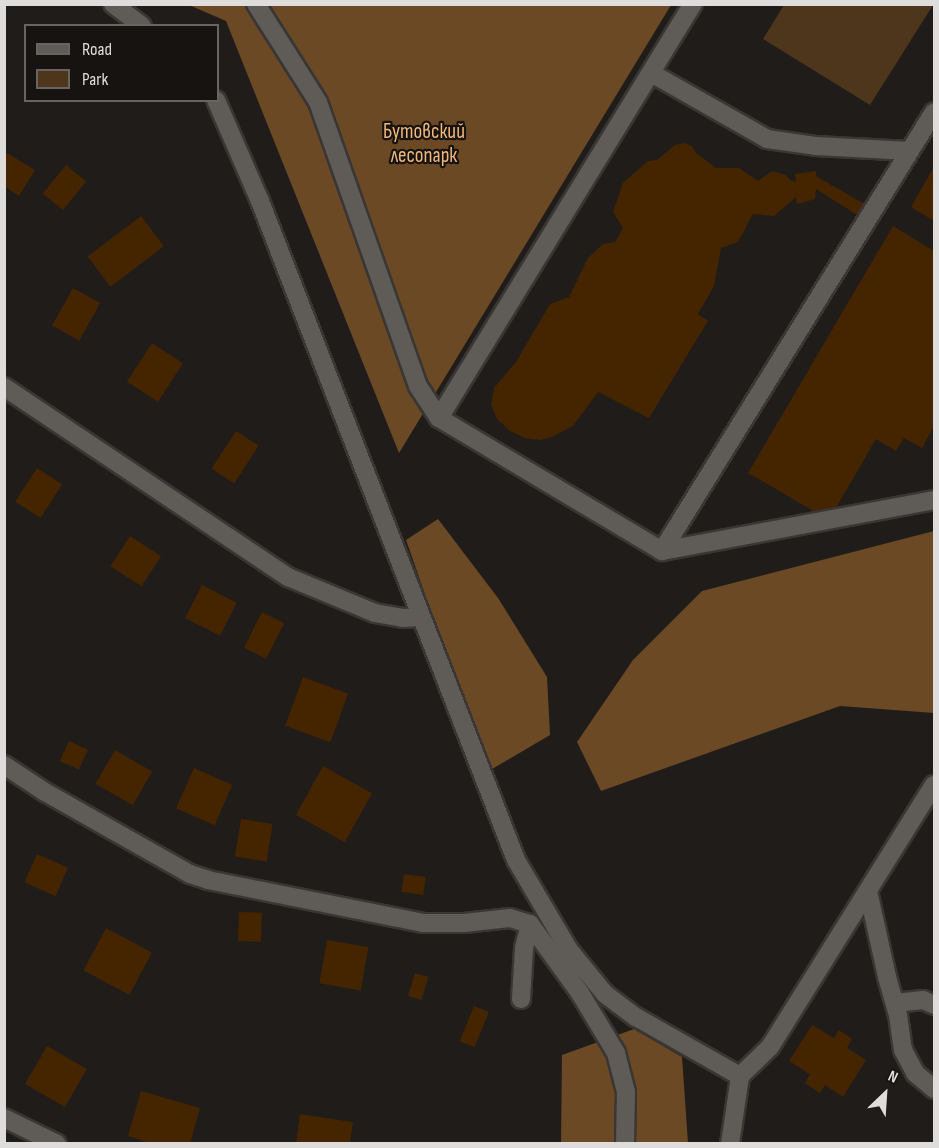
<!DOCTYPE html>
<meta charset="utf-8">
<style>
body{margin:0}
#map{position:relative;width:939px;height:1148px;overflow:hidden;background:#201c19;font-family:"Sofia Sans Condensed",sans-serif}
div>[style]{position:absolute}
.green>*{inset:0;background:#4e361d}
.forest>*{inset:0;background:#6b4924}
.building>*{inset:0;background:#442500;transform-origin:0 0}
.roads{filter:drop-shadow(2px 0 #393634) drop-shadow(-2px 0 #393634) drop-shadow(0 2px #393634) drop-shadow(0 -2px #393634)}
.minor>*{height:18px;margin:-9px;padding:0 9px;transform-origin:9px;border-radius:9px;background:#5f5b57}
span{translate:-50% -50%;white-space:nowrap;text-align:center;line-height:1.15;-webkit-text-stroke:4.5px #171310;paint-order:stroke}
.park-label{font-size:21px;color:#f1b77d}
.frame{position:absolute;inset:0;border:6px solid #dfdddb;pointer-events:none}
.legend{position:absolute;left:24px;top:24px;width:195px;height:78px;box-sizing:border-box;background:#171310;border:2px solid #676461;margin:0;padding:8px 10px;list-style:none;font-size:18px;color:#dfdddb}
.legend li{display:flex;align-items:center;gap:12px;height:30px}
.legend b{width:30px;border:2px solid #676461}
.north{position:absolute;left:855px;top:1064px;width:60px;height:60px;-webkit-text-stroke:4px #171310;paint-order:stroke;rotate:25deg;font-size:16px;font-weight:700;line-height:24px;text-align:center;color:#dfdddb}
.north::after{content:'';display:block;margin:auto;width:21px;height:27px;background:#dfdddb;clip-path:polygon(50% 0,100% 100%,50% 72%,0 100%)}
</style>
<div id="map">
<div class="green">
<i style="clip-path:polygon(784px 5px,784px 4px,933px 5px,870px 105px,763px 39px)"></i>
</div>
<div class="forest">
<i style="clip-path:polygon(189px 5px,671px 5px,399px 453px,226px 21px)"></i>
<i style="clip-path:polygon(438px 519px,498px 598px,547px 677px,550px 735px,487px 772px,406px 540px)"></i>
<i style="clip-path:polygon(934px 531px,934px 713px,840px 706px,601px 791px,577px 742px,633px 660px,702px 591px)"></i>
<i style="clip-path:polygon(634px 1029px,682px 1057px,688px 1143px,561px 1144px,562px 1055px)"></i>
</div>
<div class="building">
<i style="clip-path:polygon(684px 143px,692px 146px,696px 153px,716px 168px,739px 168px,758px 181px,772px 171px,786px 175px,790px 180px,796px 182px,795px 174px,816px 171px,816px 176px,880px 213px,873px 225px,816px 189px,815px 199px,797px 204px,796px 197px,774px 216px,753px 214px,738px 242px,721px 248px,714px 286px,698px 314px,708px 321px,649px 418px,598px 392px,573px 426px,552px 437px,540px 440px,525px 438px,510px 431px,497px 419px,491px 405px,494px 388px,516px 362px,550px 304px,569px 297px,588px 258px,603px 244px,615px 242px,623px 228px,613px 212px,623px 183px,648px 161px,657px 160px,675px 145px)"></i>
<i style="clip-path:polygon(7px 153px,35px 170px,19px 196px,4px 186px,4px 157px)"></i>
<i style="left:66px;top:165px;width:26px;height:37px;rotate:39deg"></i>
<i style="clip-path:polygon(934px 167px,934px 221px,911px 207px)"></i>
<i style="left:141px;top:216px;width:38px;height:67px;rotate:53deg"></i>
<i style="clip-path:polygon(893px 226px,934px 251px,934px 426px,922px 448px,904px 438px,896px 451px,876px 439px,829px 520px,748px 473px)"></i>
<i style="left:73px;top:288px;width:31px;height:43px;rotate:29deg"></i>
<i style="left:152px;top:343px;width:37px;height:46px;rotate:33deg"></i>
<i style="left:236px;top:431px;width:27px;height:45px;rotate:33deg"></i>
<i style="left:37px;top:468px;width:30px;height:40px;rotate:33deg"></i>
<i style="left:130px;top:536px;width:37px;height:36px;rotate:33deg"></i>
<i style="left:202px;top:585px;width:39px;height:37px;rotate:27deg"></i>
<i style="left:262px;top:612px;width:25px;height:40px;rotate:27deg"></i>
<i style="left:303px;top:677px;width:48px;height:52px;rotate:20deg"></i>
<i style="left:69px;top:741px;width:21px;height:22px;rotate:25deg"></i>
<i style="left:115px;top:750px;width:43px;height:39px;rotate:30deg"></i>
<i style="left:323px;top:766px;width:56px;height:56px;rotate:29deg"></i>
<i style="left:194px;top:768px;width:42px;height:44px;rotate:24deg"></i>
<i style="left:241px;top:819px;width:32px;height:38px;rotate:9deg"></i>
<i style="left:37px;top:854px;width:34px;height:31px;rotate:24deg"></i>
<i style="left:404px;top:874px;width:22px;height:18px;rotate:8deg"></i>
<i style="left:239px;top:912px;width:23px;height:29px;rotate:2deg"></i>
<i style="left:106px;top:928px;width:52px;height:48px;rotate:28deg"></i>
<i style="left:327px;top:940px;width:42px;height:44px;rotate:10deg"></i>
<i style="left:415px;top:973px;width:14px;height:24px;rotate:17deg"></i>
<i style="left:474px;top:1006px;width:16px;height:38px;rotate:22deg"></i>
<i style="clip-path:polygon(812px 1025px,834px 1038px,839px 1030px,852px 1039px,847px 1048px,866px 1060px,843px 1097px,825px 1085px,820px 1093px,805px 1083px,810px 1074px,789px 1061px)"></i>
<i style="left:47px;top:1046px;width:46px;height:44px;rotate:30deg"></i>
<i style="clip-path:polygon(141px 1091px,200px 1108px,190px 1144px,153px 1144px,128px 1136px)"></i>
<i style="clip-path:polygon(300px 1114px,353px 1122px,350px 1144px,296px 1144px)"></i>
</div>
<div class="roads">
<div class="minor">
<i style="left:113px;top:4px;width:36px;rotate:37deg"></i>
<i style="left:256px;top:4px;width:116px;rotate:57.7deg"></i>
<i style="left:318px;top:102px;width:301px;rotate:70.6deg"></i>
<i style="left:418px;top:386px;width:38px;rotate:57deg"></i>
<i style="left:439px;top:418px;width:260px;rotate:30.8deg"></i>
<i style="left:662px;top:551px;width:277px;rotate:-10.6deg"></i>
<i style="left:651px;top:73px;width:133px;rotate:29.6deg"></i>
<i style="left:767px;top:139px;width:49px;rotate:8.1deg"></i>
<i style="left:816px;top:146px;width:94px;rotate:3deg"></i>
<i style="left:216px;top:100px;width:110px;rotate:66.5deg"></i>
<i style="left:260px;top:201px;width:707px;rotate:68.77deg"></i>
<i style="left:516px;top:860px;width:104px;rotate:59.5deg"></i>
<i style="left:569px;top:950px;width:57px;rotate:50.7deg"></i>
<i style="left:605px;top:994px;width:39px;rotate:37deg"></i>
<i style="left:636px;top:1017px;width:120px;rotate:29.6deg"></i>
<i style="left:4px;top:387px;width:342px;rotate:33.8deg"></i>
<i style="left:288px;top:577px;width:94px;rotate:22.5deg"></i>
<i style="left:375px;top:613px;width:28px;rotate:10deg"></i>
<i style="left:403px;top:618px;width:18px;rotate:-3deg"></i>
<i style="left:439px;top:418px;width:486px;rotate:-58.5deg"></i>
<i style="left:662px;top:551px;width:516px;rotate:-58.22deg"></i>
<i style="left:4px;top:765px;width:49px;rotate:33.4deg"></i>
<i style="left:45px;top:792px;width:167px;rotate:29.5deg"></i>
<i style="left:190px;top:874px;width:19px;rotate:18deg"></i>
<i style="left:208px;top:880px;width:219px;rotate:11.3deg"></i>
<i style="left:423px;top:923px;width:41px"></i>
<i style="left:464px;top:923px;width:46px;rotate:-6.2deg"></i>
<i style="left:510px;top:918px;width:21px;rotate:17deg"></i>
<i style="left:530px;top:924px;width:85px;rotate:54.1deg"></i>
<i style="left:580px;top:993px;width:70px;rotate:59deg"></i>
<i style="left:616px;top:1053px;width:40px;rotate:75.6deg"></i>
<i style="left:626px;top:1092px;width:52px;rotate:91.1deg"></i>
<i style="left:868px;top:891px;width:88px;rotate:77.5deg"></i>
<i style="left:887px;top:977px;width:40px;rotate:74deg"></i>
<i style="left:898px;top:1015px;width:35px;rotate:82deg"></i>
<i style="left:903px;top:1050px;width:26px;rotate:62deg"></i>
<i style="left:915px;top:1073px;width:25px;rotate:40deg"></i>
<i style="left:521px;top:999px;width:51px;rotate:-86.6deg"></i>
<i style="left:524px;top:948px;width:25px;rotate:-76deg"></i>
<i style="left:895px;top:1003px;width:28px;rotate:-6deg"></i>
<i style="left:923px;top:1000px;width:12px;rotate:24deg"></i>
<i style="left:4px;top:1118px;width:59px;rotate:26.1deg"></i>
<i style="left:730px;top:1144px;width:69px;rotate:-81.6deg"></i>
<i style="left:740px;top:1076px;width:42px;rotate:-44deg"></i>
<i style="left:770px;top:1047px;width:309px;rotate:-58deg"></i>
</div>
</div>
<div class="park-label">
<span style="left:424px;top:144px">Бутовский<br>лесопарк</span>
</div>
<div class="frame"></div>
<ul class="legend">
<li><b style="height:8px;background:#5f5b57"></b>Road</li>
<li><b style="height:16px;background:#4e361d"></b>Park</li>
</ul>
<div class="north">N</div>
</div>
